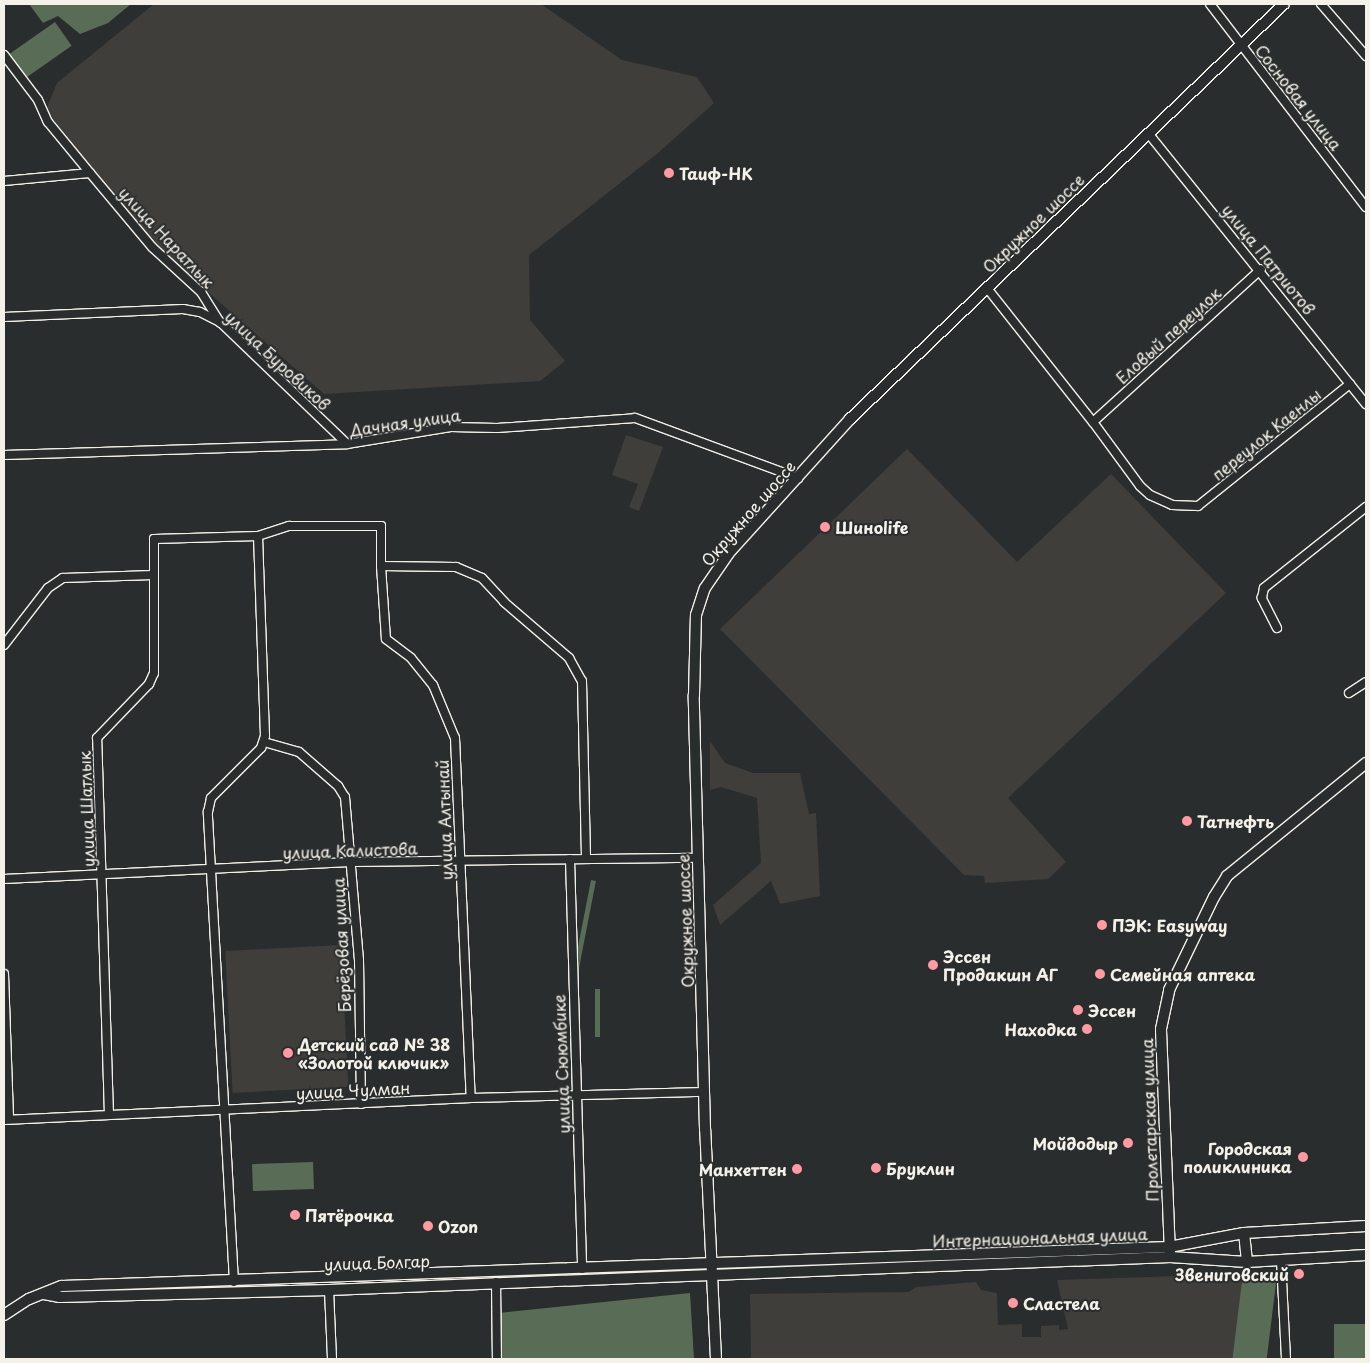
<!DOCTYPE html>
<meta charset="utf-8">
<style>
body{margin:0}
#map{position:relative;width:1370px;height:1363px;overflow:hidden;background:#2a2d2e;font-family:"Playpen Sans",sans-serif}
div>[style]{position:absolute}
.built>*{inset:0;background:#3f3e3b;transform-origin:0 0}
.green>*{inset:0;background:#596c56;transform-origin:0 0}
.roads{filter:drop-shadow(1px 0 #f4f1e8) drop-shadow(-1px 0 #f4f1e8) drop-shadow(0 1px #f4f1e8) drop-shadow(0 -1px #f4f1e8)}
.minor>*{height:8px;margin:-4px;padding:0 4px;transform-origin:4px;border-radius:4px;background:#2a2d2e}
.tertiary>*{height:10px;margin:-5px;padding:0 5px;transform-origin:5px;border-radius:5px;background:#2a2d2e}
.dots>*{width:14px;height:14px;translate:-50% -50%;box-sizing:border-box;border:2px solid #2a2d2e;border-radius:50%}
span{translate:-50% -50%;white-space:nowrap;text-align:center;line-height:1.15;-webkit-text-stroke:4px #2a2d2e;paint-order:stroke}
.street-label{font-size:16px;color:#f4f1e8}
.poi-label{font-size:16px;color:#f4f1e8;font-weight:700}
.left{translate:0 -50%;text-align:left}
.right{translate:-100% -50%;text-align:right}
.frame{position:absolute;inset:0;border:5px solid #f4f1e8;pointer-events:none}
</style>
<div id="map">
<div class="built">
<i style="clip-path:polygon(154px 4px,541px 4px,622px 60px,697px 77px,714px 103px,658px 153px,529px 255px,530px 320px,565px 361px,540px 381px,324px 394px,151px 242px,46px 110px,57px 83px)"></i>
<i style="clip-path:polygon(626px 435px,663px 447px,639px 511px,629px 507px,638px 484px,612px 475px)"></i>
<i style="clip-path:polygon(907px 449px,1017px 562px,1111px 474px,1226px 593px,1008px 798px,1066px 862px,1048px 879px,985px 883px,984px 876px,964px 875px,720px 629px)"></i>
<i style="clip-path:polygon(710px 741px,725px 763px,753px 773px,800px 773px,809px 814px,816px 813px,820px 896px,780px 904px,771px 881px,720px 925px,713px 905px,761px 863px,757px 798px,721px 787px,710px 790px)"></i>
<i style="left:341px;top:945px;width:142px;height:116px;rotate:87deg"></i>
<i style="clip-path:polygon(1241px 1274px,1244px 1359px,751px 1359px,750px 1294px,909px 1292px,916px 1287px,976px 1282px,981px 1290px,997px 1293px,998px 1325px,1022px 1324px,1022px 1337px,1041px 1337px,1041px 1326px,1059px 1325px,1059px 1330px,1068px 1329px,1057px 1280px)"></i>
</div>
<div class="green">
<i style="clip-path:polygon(29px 4px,131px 4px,108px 23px,80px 34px,58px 16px,43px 23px)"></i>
<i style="left:55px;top:22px;width:29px;height:57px;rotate:55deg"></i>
<i style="left:591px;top:880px;width:5px;height:98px;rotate:11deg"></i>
<i style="left:595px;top:989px;width:5px;height:48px"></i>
<i style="left:313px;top:1162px;width:27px;height:61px;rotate:88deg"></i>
<i style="left:1243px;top:1273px;width:34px;height:86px;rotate:7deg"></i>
<i style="clip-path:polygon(690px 1293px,694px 1359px,501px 1359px,499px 1313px)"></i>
<i style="left:1366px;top:1324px;width:35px;height:32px;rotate:90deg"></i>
</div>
<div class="roads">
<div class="minor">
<i style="left:1210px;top:4px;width:256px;rotate:52.5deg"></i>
<i style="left:1321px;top:4px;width:69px;rotate:49.1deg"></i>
<i style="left:4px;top:55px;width:56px;rotate:52.9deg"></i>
<i style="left:38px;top:100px;width:24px;rotate:66deg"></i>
<i style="left:48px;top:122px;width:66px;rotate:50.5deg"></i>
<i style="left:1148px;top:133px;width:348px;rotate:51.2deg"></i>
<i style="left:4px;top:181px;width:86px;rotate:-5.3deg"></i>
<i style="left:90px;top:173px;width:97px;rotate:50deg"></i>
<i style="left:152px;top:247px;width:67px;rotate:42.6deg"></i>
<i style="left:201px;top:292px;width:36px;rotate:58deg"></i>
<i style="left:987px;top:288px;width:171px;rotate:51.7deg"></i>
<i style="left:1093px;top:422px;width:79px;rotate:53.7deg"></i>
<i style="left:1140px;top:486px;width:13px;rotate:42deg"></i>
<i style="left:1150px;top:495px;width:24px;rotate:24deg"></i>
<i style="left:1172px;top:505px;width:26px;rotate:2deg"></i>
<i style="left:1198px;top:506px;width:195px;rotate:-38.8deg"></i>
<i style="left:4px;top:317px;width:179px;rotate:-2.6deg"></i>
<i style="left:183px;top:309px;width:17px;rotate:10deg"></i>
<i style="left:200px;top:312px;width:22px;rotate:27deg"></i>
<i style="left:220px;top:322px;width:176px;rotate:43.8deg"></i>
<i style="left:1093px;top:422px;width:227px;rotate:-42.3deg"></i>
<i style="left:4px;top:455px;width:343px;rotate:-1.8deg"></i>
<i style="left:347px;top:444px;width:105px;rotate:-9.3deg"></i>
<i style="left:451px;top:427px;width:46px;rotate:1.2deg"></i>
<i style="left:497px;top:428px;width:138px;rotate:-4.1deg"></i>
<i style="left:635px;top:418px;width:174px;rotate:20.2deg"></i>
<i style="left:381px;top:566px;width:73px;rotate:86.1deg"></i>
<i style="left:386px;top:639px;width:31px;rotate:37deg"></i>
<i style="left:411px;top:658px;width:35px;rotate:51deg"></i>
<i style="left:433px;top:685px;width:57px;rotate:67.5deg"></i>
<i style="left:455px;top:738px;width:360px;rotate:87.5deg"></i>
<i style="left:1277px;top:628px;width:34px;rotate:-117deg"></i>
<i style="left:1262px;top:598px;width:10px;rotate:-79deg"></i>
<i style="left:1264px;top:588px;width:130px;rotate:-38.5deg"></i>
<i style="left:4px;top:645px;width:72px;rotate:-52.3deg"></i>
<i style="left:48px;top:588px;width:18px;rotate:-34deg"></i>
<i style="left:63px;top:578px;width:90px;rotate:-1.9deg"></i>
<i style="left:1349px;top:693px;width:20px;rotate:-33deg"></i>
<i style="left:264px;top:742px;width:36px;rotate:16deg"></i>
<i style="left:299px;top:752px;width:52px;rotate:41.1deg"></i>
<i style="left:338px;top:786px;width:13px;rotate:58deg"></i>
<i style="left:345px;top:797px;width:164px;rotate:85.1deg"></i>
<i style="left:359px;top:960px;width:144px;rotate:89.2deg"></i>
<i style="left:570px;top:859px;width:410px;rotate:88.3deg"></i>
<i style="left:4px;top:879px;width:347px;rotate:-2.8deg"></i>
<i style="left:351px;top:862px;width:347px;rotate:-0.7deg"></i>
<i style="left:4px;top:974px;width:144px;rotate:88deg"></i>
<i style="left:109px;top:1115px;width:377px;rotate:-91.8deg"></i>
<i style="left:97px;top:738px;width:75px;rotate:-46.1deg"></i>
<i style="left:149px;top:684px;width:12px;rotate:-66deg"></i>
<i style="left:154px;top:673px;width:134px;rotate:-90deg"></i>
<i style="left:154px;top:539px;width:104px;rotate:-1.7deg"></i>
<i style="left:258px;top:536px;width:33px;rotate:-18deg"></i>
<i style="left:289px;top:526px;width:92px"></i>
<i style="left:381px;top:526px;width:40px;rotate:90deg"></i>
<i style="left:381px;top:566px;width:75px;rotate:0.8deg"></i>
<i style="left:456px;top:567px;width:28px;rotate:23deg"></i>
<i style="left:482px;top:578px;width:33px;rotate:47deg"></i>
<i style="left:504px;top:602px;width:86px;rotate:40.7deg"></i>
<i style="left:569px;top:658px;width:26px;rotate:61deg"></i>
<i style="left:582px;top:681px;width:177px;rotate:88.7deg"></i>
<i style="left:4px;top:1120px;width:468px;rotate:-2.7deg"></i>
<i style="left:471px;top:1098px;width:234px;rotate:-1.5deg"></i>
<i style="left:1281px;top:1260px;width:99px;rotate:87.1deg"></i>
<i style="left:234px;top:1282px;width:471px;rotate:-93.2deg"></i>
<i style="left:208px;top:812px;width:14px;rotate:-78deg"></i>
<i style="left:211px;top:798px;width:71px;rotate:-45deg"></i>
<i style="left:261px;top:748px;width:13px;rotate:-72deg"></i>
<i style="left:265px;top:736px;width:200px;rotate:-92deg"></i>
<i style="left:496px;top:1282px;width:77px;rotate:89.3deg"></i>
<i style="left:329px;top:1290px;width:69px;rotate:87.5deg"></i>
</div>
<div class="tertiary">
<i style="left:1244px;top:1233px;width:29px;rotate:84deg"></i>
<i style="left:1170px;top:1254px;width:225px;rotate:-92.3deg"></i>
<i style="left:1161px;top:1029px;width:40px;rotate:-78deg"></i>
<i style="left:1169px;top:990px;width:103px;rotate:-64.2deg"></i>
<i style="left:1214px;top:897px;width:25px;rotate:-58deg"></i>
<i style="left:1227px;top:876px;width:179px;rotate:-39.1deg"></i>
<i style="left:44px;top:1294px;width:16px;rotate:11deg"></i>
<i style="left:60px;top:1297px;width:269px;rotate:-1.5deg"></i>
<i style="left:329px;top:1290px;width:842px;rotate:-2.25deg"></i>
<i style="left:1170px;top:1257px;width:77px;rotate:3.7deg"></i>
<i style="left:1247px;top:1262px;width:119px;rotate:-3.4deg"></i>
<i style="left:4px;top:1315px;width:30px;rotate:-33deg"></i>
<i style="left:29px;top:1299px;width:35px;rotate:-22deg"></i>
<i style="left:62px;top:1286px;width:1108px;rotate:-2.02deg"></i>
<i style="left:1169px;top:1247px;width:76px;rotate:-10.6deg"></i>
<i style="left:1244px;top:1233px;width:122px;rotate:-3.3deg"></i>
<i style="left:716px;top:1359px;width:230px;rotate:-92.7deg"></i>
<i style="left:705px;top:1129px;width:434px;rotate:-91.5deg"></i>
<i style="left:694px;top:695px;width:80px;rotate:-88.6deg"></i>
<i style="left:696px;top:615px;width:28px;rotate:-72deg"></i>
<i style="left:705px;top:588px;width:42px;rotate:-55.6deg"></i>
<i style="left:729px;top:553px;width:181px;rotate:-47.9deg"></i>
<i style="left:850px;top:419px;width:600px;rotate:-43.72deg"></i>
</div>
</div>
<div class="dots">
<i style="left:669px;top:173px;background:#ff9aa2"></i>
<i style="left:825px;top:527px;background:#ff9aa2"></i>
<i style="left:1187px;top:821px;background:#ff9aa2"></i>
<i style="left:1102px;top:925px;background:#ff9aa2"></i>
<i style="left:933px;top:965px;background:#ff9aa2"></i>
<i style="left:1100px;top:974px;background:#ff9aa2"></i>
<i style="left:1078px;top:1010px;background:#ff9aa2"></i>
<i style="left:1087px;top:1029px;background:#ff9aa2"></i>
<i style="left:288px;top:1053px;background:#ff9aa2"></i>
<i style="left:1128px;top:1143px;background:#ff9aa2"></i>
<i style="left:1303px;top:1157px;background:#ff9aa2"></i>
<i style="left:876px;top:1168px;background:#ff9aa2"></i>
<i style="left:797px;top:1169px;background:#ff9aa2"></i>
<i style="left:295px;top:1215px;background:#ff9aa2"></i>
<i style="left:428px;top:1226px;background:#ff9aa2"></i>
<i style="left:1299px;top:1274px;background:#ff9aa2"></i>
<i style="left:1013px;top:1303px;background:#ff9aa2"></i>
</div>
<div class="street-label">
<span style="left:1299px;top:97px;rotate:52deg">Сосновая улица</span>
<span style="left:1033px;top:223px;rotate:-44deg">Окружное шоссе</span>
<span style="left:167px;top:237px;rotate:47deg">улица Наратлык</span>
<span style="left:1269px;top:259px;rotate:51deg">улица Патриотов</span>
<span style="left:1168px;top:335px;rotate:-42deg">Еловый переулок</span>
<span style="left:278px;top:360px;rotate:43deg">улица Буровиков</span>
<span style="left:405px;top:422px;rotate:-8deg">Дачная улица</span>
<span style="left:1266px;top:434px;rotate:-39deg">переулок Каенлы</span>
<span style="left:748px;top:513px;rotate:-49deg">Окружное шоссе</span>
<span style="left:86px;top:809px;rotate:-92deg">улица Шатлык</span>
<span style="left:444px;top:820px;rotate:-92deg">улица Алтынай</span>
<span style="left:350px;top:850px;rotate:-2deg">улица Калистова</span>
<span style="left:685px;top:921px;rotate:-92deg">Окружное шоссе</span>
<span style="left:341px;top:945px;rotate:-93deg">Берёзовая улица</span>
<span style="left:561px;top:1064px;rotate:-92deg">улица Сююмбике</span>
<span style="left:353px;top:1090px;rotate:-3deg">улица Чулман</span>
<span style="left:1149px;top:1120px;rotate:-92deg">Пролетарская улица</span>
<span style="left:1040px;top:1237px;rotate:-2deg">Интернациональная улица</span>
<span style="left:377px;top:1262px;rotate:-2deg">улица Болгар</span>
</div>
<div class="poi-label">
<span class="left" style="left:679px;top:173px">Таиф-НК</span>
<span class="left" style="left:835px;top:527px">Шиноlife</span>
<span class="left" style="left:1197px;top:821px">Татнефть</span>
<span class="left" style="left:1112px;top:925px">ПЭК: Easyway</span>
<span class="left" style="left:943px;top:965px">Эссен<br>Продакшн АГ</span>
<span class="left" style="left:1110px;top:974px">Семейная аптека</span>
<span class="left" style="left:1088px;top:1010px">Эссен</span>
<span class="right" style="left:1077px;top:1029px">Находка</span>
<span class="left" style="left:298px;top:1053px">Детский сад № 38<br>«Золотой ключик»</span>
<span class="right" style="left:1118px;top:1143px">Мойдодыр</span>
<span class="right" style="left:1292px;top:1157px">Городская<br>поликлиника</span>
<span class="left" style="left:886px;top:1168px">Бруклин</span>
<span class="right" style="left:787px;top:1169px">Манхеттен</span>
<span class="left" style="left:305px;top:1215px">Пятёрочка</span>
<span class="left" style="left:438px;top:1226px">Ozon</span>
<span class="right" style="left:1289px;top:1274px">Звениговский</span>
<span class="left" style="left:1023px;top:1303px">Сластела</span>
</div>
<div class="frame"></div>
</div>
